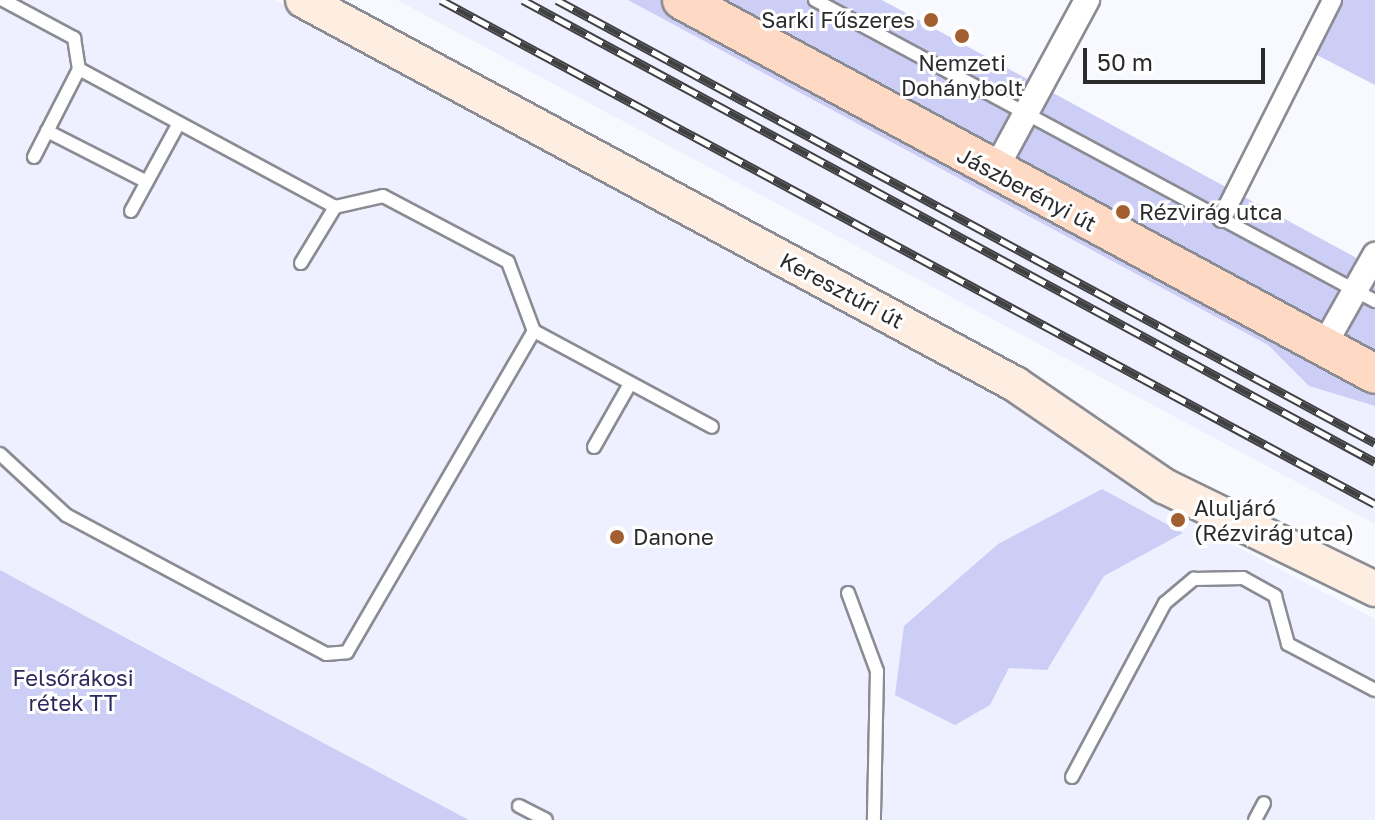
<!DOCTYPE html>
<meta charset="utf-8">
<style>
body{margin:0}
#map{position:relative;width:1375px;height:820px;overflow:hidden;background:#f8f9fe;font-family:"Golos Text",sans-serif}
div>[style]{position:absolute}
.built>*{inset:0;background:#eeefff}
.green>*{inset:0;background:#cdcef5}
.roads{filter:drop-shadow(2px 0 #8b8b93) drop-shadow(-2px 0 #8b8b93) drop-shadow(0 2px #8b8b93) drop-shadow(0 -2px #8b8b93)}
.service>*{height:12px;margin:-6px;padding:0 6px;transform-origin:6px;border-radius:6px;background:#fff}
.pedestrian>*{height:18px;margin:-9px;padding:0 9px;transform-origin:9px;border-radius:9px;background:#fff}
.minor>*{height:24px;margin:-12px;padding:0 12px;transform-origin:12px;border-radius:12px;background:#fff}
.secondary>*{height:34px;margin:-17px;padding:0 17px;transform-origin:17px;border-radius:17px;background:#feede1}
.primary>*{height:38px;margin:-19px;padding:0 19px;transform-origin:19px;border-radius:19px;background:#fedac4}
.rail>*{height:9px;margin-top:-4.5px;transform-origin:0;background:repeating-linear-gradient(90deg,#fff 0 18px,#414144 0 36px);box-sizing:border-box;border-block:2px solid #414144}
.dots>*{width:22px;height:22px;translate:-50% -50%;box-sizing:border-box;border:4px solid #fff;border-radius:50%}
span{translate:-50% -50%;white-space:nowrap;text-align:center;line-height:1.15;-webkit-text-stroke:6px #fff;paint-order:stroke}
.poi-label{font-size:22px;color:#2b2b2e}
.right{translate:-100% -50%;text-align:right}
.left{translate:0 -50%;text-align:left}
.street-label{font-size:22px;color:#2b2b2e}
.park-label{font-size:22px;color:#2d295c}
.scale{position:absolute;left:1083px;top:48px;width:182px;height:36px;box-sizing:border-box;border:4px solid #2b2b2e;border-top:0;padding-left:10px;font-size:24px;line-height:28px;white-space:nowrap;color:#2b2b2e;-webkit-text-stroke:6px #fff;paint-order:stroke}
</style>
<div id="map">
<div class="built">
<i style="clip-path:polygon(0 0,274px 0,1023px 405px,1216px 536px,1375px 619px,1375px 820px,469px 820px,0 570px)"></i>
<i style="clip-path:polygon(397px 0,628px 0,1268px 345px,1309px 386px,1375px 406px,1375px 524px)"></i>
</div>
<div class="green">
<i style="clip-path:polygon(628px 0,882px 0,1213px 180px,1375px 268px,1375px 406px,1309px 386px,1268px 345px)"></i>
<i style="clip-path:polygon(1339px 0,1375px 0,1375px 85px,1313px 53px)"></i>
<i style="clip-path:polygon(1102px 489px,1183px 533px,1104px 576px,1047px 670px,1009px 668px,990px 705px,955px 725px,895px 695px,904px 626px,998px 544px)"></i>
<i style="clip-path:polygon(0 570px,171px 662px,469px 820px,0 820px)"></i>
</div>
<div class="roads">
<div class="service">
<i style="left:3px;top:0;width:81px;rotate:28.2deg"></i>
<i style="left:74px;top:38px;width:31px;rotate:81deg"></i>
<i style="left:79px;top:69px;width:291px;rotate:28.3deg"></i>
<i style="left:335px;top:207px;width:49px;rotate:-12.9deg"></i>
<i style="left:383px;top:196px;width:141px;rotate:27.8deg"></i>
<i style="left:508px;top:262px;width:74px;rotate:69.4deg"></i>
<i style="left:534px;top:331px;width:202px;rotate:28.3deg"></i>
<i style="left:815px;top:0;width:636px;rotate:28.26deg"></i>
<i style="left:47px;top:131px;width:112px;rotate:27deg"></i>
<i style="left:34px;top:157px;width:99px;rotate:-62.9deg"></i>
<i style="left:131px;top:211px;width:100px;rotate:-61.4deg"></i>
<i style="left:301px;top:263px;width:66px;rotate:-58.7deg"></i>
<i style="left:594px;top:447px;width:73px;rotate:-60.3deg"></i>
<i style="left:0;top:454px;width:90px;rotate:42.7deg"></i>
<i style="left:66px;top:515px;width:295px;rotate:28.1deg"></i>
<i style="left:326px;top:654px;width:21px;rotate:-5deg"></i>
<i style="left:347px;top:652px;width:371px;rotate:-59.8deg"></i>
<i style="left:848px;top:593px;width:83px;rotate:69.6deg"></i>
<i style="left:877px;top:671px;width:149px;rotate:91.2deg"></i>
<i style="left:1072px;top:777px;width:197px;rotate:-61.9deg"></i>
<i style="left:1165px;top:603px;width:38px;rotate:-40deg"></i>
<i style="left:1194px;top:579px;width:49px;rotate:-1.2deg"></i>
<i style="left:1243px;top:578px;width:37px;rotate:29deg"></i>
<i style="left:1275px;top:596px;width:50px;rotate:74.8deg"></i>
<i style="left:1288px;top:644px;width:98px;rotate:27.9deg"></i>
<i style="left:519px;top:806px;width:30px;rotate:27deg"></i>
<i style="left:1255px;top:820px;width:19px;rotate:-62deg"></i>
</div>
<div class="pedestrian">
<i style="left:1222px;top:218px;width:244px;rotate:-63.2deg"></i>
</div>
<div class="minor">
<i style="left:994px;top:172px;width:196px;rotate:-61.6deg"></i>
<i style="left:1323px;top:347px;width:106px;rotate:-60.5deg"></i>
</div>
<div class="secondary">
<i style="left:303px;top:0;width:809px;rotate:28.34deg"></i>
<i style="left:1015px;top:384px;width:181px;rotate:34.4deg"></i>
<i style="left:1164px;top:486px;width:235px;rotate:26deg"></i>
</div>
<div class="primary">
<i style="left:682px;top:0;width:787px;rotate:28.35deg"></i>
</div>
</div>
<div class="rail">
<i style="left:441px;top:0;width:1061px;rotate:28.35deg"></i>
<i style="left:523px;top:0;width:969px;rotate:28.47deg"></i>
<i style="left:557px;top:0;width:930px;rotate:28.44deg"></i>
</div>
<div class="dots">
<i style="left:931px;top:20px;background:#a35f2f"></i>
<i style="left:962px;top:36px;background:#a35f2f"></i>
<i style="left:1123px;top:212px;background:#a35f2f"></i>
<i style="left:1178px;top:520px;background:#a35f2f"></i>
<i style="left:617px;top:537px;background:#a35f2f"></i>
</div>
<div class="poi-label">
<span class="right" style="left:915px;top:20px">Sarki Fűszeres</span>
<span style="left:962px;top:75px">Nemzeti<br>Dohánybolt</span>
<span class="left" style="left:1139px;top:212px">Rézvirág utca</span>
<span class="left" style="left:1194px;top:520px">Aluljáró<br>(Rézvirág utca)</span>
<span class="left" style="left:633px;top:537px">Danone</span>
</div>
<div class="street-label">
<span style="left:1027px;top:189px;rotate:28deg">Jászberényi út</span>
<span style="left:842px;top:290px;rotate:28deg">Keresztúri út</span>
</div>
<div class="park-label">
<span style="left:73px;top:690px">Felsőrákosi<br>rétek TT</span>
</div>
<div class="scale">50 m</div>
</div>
